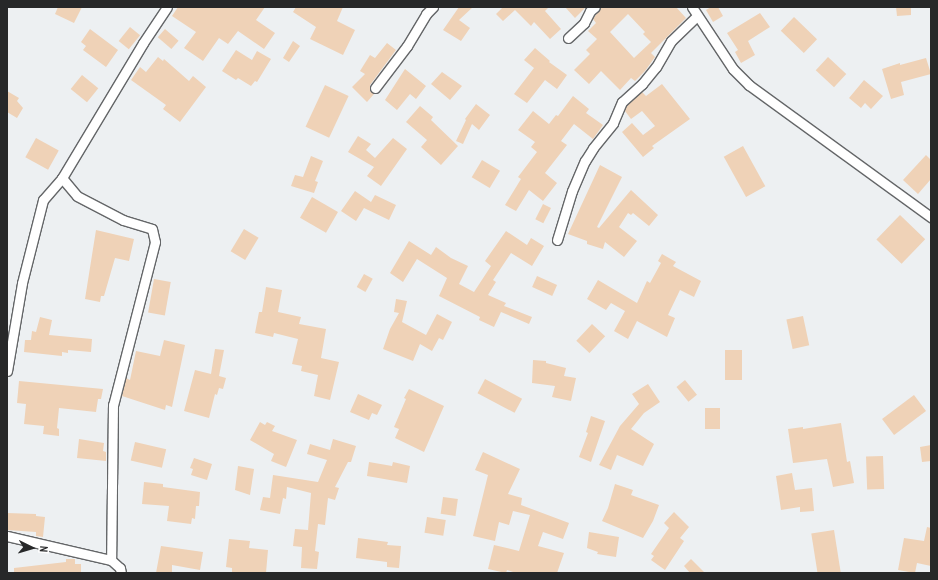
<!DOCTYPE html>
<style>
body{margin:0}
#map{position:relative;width:938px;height:580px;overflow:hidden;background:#edf0f2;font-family:"PT Sans Narrow",sans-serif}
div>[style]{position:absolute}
.building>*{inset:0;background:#efd2b7;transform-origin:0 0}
.roads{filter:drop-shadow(1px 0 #646668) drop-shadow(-1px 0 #646668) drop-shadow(0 1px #646668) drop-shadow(0 -1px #646668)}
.street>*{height:9px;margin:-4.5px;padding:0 4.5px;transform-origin:4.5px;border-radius:4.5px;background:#fff}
span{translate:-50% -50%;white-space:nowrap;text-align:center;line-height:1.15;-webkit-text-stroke:3.5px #fff;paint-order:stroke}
.frame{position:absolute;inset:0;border:8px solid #272829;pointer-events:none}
.north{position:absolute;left:12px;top:528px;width:40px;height:40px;-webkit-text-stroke:3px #fff;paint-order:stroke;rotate:95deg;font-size:11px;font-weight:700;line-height:16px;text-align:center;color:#272829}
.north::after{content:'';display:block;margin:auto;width:14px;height:18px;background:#272829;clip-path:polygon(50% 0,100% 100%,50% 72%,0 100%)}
</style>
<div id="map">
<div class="building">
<i style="clip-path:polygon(58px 7px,82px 7px,74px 23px,55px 14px)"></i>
<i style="clip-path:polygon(178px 7px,265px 7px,256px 20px,275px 33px,264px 49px,238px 31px,228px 44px,219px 38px,203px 61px,184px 48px,196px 32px,172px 16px)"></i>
<i style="clip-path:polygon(296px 7px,343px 7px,337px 21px,355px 30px,343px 55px,310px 39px,316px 27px,293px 12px)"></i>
<i style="clip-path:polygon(459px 7px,473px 7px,459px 20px,470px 28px,461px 41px,443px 30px)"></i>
<i style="clip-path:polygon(503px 7px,549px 7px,545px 11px,561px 29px,550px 39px,534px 22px,531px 26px,515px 10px,503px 21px,496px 14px)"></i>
<i style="clip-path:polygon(565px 7px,586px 7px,575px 18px)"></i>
<i style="clip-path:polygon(evenodd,601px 7px,676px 7px,686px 18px,651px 53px,655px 57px,645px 71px,635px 81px,631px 78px,620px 90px,601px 71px,589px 84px,574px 70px,590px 54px,586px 50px,597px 39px,588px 31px,596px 23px,593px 19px,601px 7px,628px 14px,645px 32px,643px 34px,651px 42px,634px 58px,610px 32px,628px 14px)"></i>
<i style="clip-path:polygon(711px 7px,718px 7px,723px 16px,713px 22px,706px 10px)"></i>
<i style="clip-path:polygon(896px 7px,911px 7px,911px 15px,897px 16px)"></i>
<i style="clip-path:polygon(760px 13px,770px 27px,748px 41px,755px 55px,741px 63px,735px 52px,738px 50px,727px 33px)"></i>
<i style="left:794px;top:17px;width:32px;height:19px;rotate:44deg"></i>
<i style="left:130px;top:27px;width:13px;height:18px;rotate:39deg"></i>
<i style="clip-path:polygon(90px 29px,118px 50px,106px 67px,83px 50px,86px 46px,81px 42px)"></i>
<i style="left:165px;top:29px;width:18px;height:11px;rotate:41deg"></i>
<i style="clip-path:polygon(293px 41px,300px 46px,289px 62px,283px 58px)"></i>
<i style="clip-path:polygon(387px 43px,396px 50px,370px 85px,370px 91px,374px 94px,367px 102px,352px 87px,365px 74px,360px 71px,370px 55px,375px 58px)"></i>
<i style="clip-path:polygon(535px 48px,550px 61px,549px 62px,567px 75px,557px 89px,545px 80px,527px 103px,514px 94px,534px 68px,524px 60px)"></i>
<i style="clip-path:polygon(236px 50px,252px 60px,257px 51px,271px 59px,257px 82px,255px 81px,251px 86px,238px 78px,236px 80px,222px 71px)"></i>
<i style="clip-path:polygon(158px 57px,163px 61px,164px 59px,189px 81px,193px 76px,206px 87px,180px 122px,163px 109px,166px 105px,131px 80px,140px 67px,146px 72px)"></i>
<i style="left:828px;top:57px;width:25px;height:18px;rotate:43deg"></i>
<i style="clip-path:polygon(926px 58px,931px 74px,901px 82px,904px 95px,891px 99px,882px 69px,900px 63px,900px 65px)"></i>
<i style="clip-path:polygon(405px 69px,426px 86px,416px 99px,410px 94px,397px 110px,385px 100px)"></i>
<i style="clip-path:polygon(442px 72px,462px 86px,450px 100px,431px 84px)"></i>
<i style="left:82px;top:75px;width:21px;height:18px;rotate:39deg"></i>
<i style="clip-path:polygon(864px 80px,883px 96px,871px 109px,865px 103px,861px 108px,849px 98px)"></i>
<i style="clip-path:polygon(662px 84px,690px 119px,652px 146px,654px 148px,643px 157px,622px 132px,632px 123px,643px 135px,655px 126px,642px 111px,631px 119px,625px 111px,627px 106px,642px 92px,646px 96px)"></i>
<i style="left:325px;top:85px;width:26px;height:46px;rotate:25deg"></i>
<i style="clip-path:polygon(7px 91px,19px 98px,17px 101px,23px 108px,17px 118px,7px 112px)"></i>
<i style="clip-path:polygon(573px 96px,589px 109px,586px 113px,603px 125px,593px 139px,574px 124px,561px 141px,567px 145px,545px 173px,557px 183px,543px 201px,529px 190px,516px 211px,505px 205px,521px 179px,518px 177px,537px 152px,531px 147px,535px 142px,518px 130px,533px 111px,549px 124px,556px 115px,558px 116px)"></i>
<i style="clip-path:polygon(476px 104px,490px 115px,479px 130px,472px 124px,463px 144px,456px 141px,466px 120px,465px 119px)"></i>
<i style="clip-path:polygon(420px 106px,433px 117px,431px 120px,458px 146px,441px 165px,421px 147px,427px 140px,406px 122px)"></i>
<i style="clip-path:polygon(358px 136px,371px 144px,366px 150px,375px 158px,393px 138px,407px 149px,381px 186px,367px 176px,374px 167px,348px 152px)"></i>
<i style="left:36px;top:138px;width:26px;height:22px;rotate:29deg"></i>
<i style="left:743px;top:146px;width:46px;height:22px;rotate:61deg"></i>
<i style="clip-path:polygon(926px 155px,931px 160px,931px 179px,918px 194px,903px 180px)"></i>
<i style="clip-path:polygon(311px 156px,323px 161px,315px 181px,318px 182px,314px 193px,291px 186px,295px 175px,303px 177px)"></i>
<i style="left:482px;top:160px;width:21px;height:20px;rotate:31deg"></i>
<i style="clip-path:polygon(600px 165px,622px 177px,597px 227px,599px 228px,631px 190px,658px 215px,649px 226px,633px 213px,631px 215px,628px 213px,619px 227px,637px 241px,624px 257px,605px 242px,603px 249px,587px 244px,587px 241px,568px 234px)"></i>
<i style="clip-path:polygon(355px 191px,371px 202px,375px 195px,396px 205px,389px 220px,364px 208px,356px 221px,341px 211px)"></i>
<i style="left:312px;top:197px;width:30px;height:24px;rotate:30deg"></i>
<i style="left:543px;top:204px;width:9px;height:17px;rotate:27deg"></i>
<i style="left:900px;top:215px;width:35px;height:34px;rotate:44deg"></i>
<i style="left:244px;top:229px;width:17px;height:26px;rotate:31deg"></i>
<i style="clip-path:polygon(96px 230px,134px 239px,129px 261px,115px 258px,104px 296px,101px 296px,100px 302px,85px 299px)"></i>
<i style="clip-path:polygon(506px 231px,527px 245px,531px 238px,544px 246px,532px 266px,511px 253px,493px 280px,496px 282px,488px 295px,506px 303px,504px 306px,532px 317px,529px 324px,501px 312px,494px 327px,479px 320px,480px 317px,439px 296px,447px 278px,417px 259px,403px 282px,390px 273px,409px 241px,431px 255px,436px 247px,451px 258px,468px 266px,459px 284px,474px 292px,491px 266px,485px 261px)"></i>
<i style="clip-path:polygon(662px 254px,676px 262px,673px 266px,701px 281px,694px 297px,680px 290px,668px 315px,675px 318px,667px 337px,637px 321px,628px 339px,614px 331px,625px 311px,611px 303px,606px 310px,587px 299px,598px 280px,637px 303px,647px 281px,650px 283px,661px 263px,658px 261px)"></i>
<i style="left:364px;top:274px;width:10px;height:15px;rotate:29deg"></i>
<i style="left:537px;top:276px;width:22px;height:12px;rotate:24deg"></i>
<i style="left:154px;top:279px;width:17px;height:34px;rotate:10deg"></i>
<i style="clip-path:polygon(266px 287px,282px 290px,278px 312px,301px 317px,299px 324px,326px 329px,321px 358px,339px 362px,330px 400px,314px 396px,318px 375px,301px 371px,302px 366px,292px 364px,298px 339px,274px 333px,273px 337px,255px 333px,259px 312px,262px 312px)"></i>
<i style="clip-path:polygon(396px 299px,407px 301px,402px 322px,426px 335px,437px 314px,452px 322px,443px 340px,439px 338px,432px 351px,420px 344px,413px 361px,383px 349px,390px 329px,399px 313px,394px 312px)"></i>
<i style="left:803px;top:316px;width:30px;height:17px;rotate:78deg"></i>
<i style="clip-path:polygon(40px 317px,52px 320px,49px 335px,92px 339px,91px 352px,68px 350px,68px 353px,62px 352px,62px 356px,24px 352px,25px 340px,31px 340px,32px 331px,36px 332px)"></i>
<i style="left:592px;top:324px;width:18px;height:23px;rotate:43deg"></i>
<i style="clip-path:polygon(164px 340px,185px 345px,172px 407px,166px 405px,165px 410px,122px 396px,126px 378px,130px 380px,136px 351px,160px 356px)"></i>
<i style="clip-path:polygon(215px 349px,224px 350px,219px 376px,226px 378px,223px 389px,219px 388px,217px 395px,215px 394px,209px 418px,184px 411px,195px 370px,211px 374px)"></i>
<i style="left:725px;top:350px;width:17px;height:30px"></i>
<i style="clip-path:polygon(533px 360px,546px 361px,546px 363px,566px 368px,564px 376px,576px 378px,571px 401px,552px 397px,555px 386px,532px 383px)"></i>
<i style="left:485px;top:379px;width:42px;height:16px;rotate:28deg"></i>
<i style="left:685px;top:380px;width:19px;height:11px;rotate:51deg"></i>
<i style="clip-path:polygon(19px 381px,103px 389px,101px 399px,98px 399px,96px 412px,59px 408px,57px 428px,59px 429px,59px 436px,43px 434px,44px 426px,24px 424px,26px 404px,17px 403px)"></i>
<i style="clip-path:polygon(648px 384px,660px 402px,644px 413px,631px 429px,654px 444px,643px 466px,617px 455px,611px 470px,599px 465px,620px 426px,639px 404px,632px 394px)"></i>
<i style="clip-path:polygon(409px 389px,444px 406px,424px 452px,395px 438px,399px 429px,394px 427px,406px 399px,404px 398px)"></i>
<i style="clip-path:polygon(358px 394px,382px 405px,377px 415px,372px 413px,369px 420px,350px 412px)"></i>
<i style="left:914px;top:395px;width:20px;height:40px;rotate:53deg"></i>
<i style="left:705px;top:408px;width:15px;height:21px"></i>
<i style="clip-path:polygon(591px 416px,605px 421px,591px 462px,579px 457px,588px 433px,586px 432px)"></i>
<i style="clip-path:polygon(260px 422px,265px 425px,267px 422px,275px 426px,272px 431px,297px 440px,286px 467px,271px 461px,274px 454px,250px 440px)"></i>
<i style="clip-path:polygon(841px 423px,847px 462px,850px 461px,854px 483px,833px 487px,827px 459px,793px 463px,788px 429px,803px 427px,803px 429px)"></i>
<i style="clip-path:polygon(79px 439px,104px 443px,103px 451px,106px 452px,106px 461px,77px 458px)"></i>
<i style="clip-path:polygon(333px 439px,356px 446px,351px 462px,348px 462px,335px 487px,339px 488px,335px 500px,328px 498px,325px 525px,318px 524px,315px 551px,319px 552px,317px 569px,301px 568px,302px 547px,293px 546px,295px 529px,308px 530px,311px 493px,287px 487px,286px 499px,283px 498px,280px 514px,260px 510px,263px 497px,270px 498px,273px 475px,318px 482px,327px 460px,307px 454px,310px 444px,330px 450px)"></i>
<i style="left:135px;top:442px;width:32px;height:19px;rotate:13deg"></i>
<i style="clip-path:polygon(931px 445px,931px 461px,922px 462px,920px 447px)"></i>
<i style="clip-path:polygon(483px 452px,520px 469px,508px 494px,522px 498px,521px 505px,569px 523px,563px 539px,543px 532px,538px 546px,564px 553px,557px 573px,516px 573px,507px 570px,506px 573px,488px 569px,494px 545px,519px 551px,530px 515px,513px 511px,509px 525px,499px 522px,495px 541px,473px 536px,488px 475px,475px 470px)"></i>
<i style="left:883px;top:456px;width:33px;height:17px;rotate:88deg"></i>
<i style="clip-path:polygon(194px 458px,212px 464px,207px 480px,191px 475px,193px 469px,190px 468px)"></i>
<i style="clip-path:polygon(369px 462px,392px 466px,393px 462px,410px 466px,407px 483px,367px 476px)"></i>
<i style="clip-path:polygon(238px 466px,254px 469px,250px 495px,235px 490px)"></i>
<i style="clip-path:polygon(792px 473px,795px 490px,812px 488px,814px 511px,800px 512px,800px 507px,781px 510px,776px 476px)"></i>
<i style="clip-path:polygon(144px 482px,163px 484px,163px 487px,200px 492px,199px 506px,196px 506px,195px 519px,192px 518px,191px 524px,167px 521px,169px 506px,142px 504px)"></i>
<i style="clip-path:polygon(615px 484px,633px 490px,631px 495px,659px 505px,653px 521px,643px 538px,602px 521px,608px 508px)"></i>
<i style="left:443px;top:497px;width:15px;height:17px;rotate:8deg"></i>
<i style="clip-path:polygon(674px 512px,689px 527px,680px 538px,684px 541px,665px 570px,651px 560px,654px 556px,651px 554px,669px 528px,664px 523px)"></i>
<i style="clip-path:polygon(7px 513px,36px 514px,36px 516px,45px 517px,43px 537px,36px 536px,36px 532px,7px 530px)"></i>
<i style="left:427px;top:517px;width:19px;height:16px;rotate:9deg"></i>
<i style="clip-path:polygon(927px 527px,931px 528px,931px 566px,917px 563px,915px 573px,898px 570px,904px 538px,924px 541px)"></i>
<i style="left:834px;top:530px;width:44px;height:23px;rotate:81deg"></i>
<i style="clip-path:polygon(589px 532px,619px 537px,616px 557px,597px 554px,598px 552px,587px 548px)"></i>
<i style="clip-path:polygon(358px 538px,388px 542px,387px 545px,401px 546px,399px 568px,387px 567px,387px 562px,356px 558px)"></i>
<i style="clip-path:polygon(229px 539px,250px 541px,249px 548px,268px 550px,266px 573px,232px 573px,232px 568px,226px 567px)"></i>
<i style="clip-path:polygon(161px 546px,203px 552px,200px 570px,172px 565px,172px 573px,156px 573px)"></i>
<i style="clip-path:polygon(66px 559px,75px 559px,75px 564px,81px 564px,81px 573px,14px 573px,14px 568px,66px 562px)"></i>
<i style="clip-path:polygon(691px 559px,705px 573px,690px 573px,684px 566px)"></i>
</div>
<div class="roads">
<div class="street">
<i style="left:692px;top:7px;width:74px;rotate:56.5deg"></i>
<i style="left:733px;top:69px;width:23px;rotate:45deg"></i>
<i style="left:749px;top:85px;width:225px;rotate:36deg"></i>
<i style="left:568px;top:38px;width:22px;rotate:-43deg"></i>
<i style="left:584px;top:23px;width:13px;rotate:-63deg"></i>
<i style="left:590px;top:11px;width:6px;rotate:-39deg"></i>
<i style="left:375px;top:88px;width:53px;rotate:-52.7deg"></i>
<i style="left:407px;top:46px;width:37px;rotate:-59deg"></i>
<i style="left:426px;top:14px;width:10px;rotate:-45deg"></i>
<i style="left:62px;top:178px;width:23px;rotate:50deg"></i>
<i style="left:77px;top:196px;width:52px;rotate:27.6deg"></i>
<i style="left:123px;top:220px;width:30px;rotate:17deg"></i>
<i style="left:152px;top:229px;width:13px;rotate:77deg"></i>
<i style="left:155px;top:242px;width:168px;rotate:104.4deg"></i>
<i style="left:113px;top:405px;width:155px;rotate:90.7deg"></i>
<i style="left:557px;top:240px;width:51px;rotate:-73deg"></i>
<i style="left:572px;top:191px;width:33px;rotate:-67deg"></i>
<i style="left:585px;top:161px;width:15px;rotate:-58deg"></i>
<i style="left:593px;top:148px;width:32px;rotate:-51deg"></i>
<i style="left:613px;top:123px;width:23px;rotate:-67deg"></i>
<i style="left:622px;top:102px;width:27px;rotate:-42deg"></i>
<i style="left:642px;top:84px;width:22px;rotate:-51deg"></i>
<i style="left:656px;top:67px;width:30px;rotate:-60deg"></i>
<i style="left:671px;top:41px;width:36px;rotate:-44deg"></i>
<i style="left:7px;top:371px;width:89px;rotate:-80.3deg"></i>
<i style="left:22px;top:283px;width:86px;rotate:-75.8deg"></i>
<i style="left:43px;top:200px;width:29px;rotate:-49deg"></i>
<i style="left:62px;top:178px;width:157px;rotate:-59deg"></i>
<i style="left:143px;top:43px;width:43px;rotate:-56.3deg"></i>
<i style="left:7px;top:536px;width:107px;rotate:13deg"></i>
<i style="left:111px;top:560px;width:12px;rotate:42deg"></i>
<i style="left:120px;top:568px;width:5px;rotate:79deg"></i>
</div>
</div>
<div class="frame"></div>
<div class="north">N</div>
</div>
